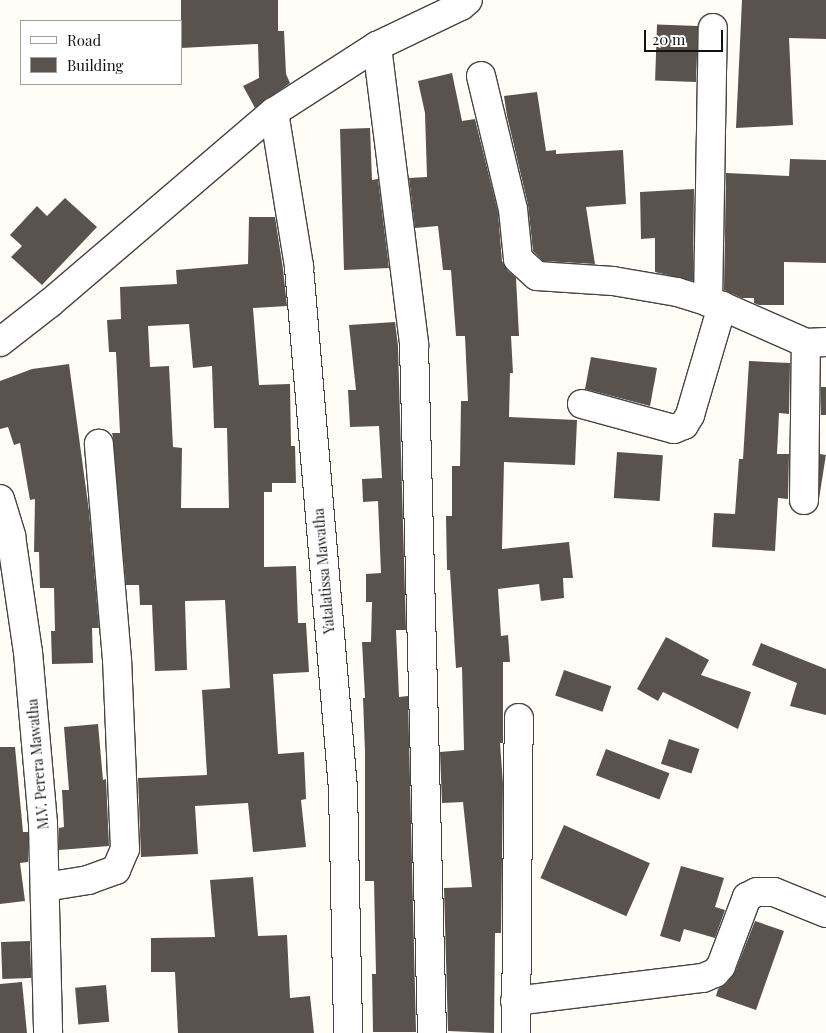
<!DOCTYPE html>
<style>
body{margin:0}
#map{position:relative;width:826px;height:1033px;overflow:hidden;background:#fffdf5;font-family:"Playfair Display",serif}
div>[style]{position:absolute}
.building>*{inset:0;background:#5a524d;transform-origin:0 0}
.roads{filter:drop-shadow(1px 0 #444) drop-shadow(-1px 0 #444) drop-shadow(0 1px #444) drop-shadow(0 -1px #444)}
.minor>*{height:28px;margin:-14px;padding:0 14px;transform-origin:14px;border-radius:14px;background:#fff}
span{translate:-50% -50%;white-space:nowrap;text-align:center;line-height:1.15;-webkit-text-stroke:5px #fff;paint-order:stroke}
.street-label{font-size:14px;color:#111}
.legend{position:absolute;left:20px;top:20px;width:162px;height:65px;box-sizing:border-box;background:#fff;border:1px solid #a0a0a0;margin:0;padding:6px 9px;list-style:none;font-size:15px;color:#111}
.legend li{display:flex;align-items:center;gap:10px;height:25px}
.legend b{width:25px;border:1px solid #a0a0a0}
.scale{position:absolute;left:644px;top:30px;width:79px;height:22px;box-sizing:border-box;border:2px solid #111;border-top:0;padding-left:6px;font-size:15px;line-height:18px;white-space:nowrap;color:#111;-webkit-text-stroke:4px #fff;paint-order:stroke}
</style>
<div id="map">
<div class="building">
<i style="clip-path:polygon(181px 0,278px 0,278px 31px,284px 31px,286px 74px,290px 83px,255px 108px,243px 86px,259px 78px,258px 44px,181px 48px)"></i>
<i style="clip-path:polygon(742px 0,826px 0,826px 39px,789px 38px,793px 125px,736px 128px)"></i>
<i style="left:698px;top:26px;width:56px;height:41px;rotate:92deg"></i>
<i style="clip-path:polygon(452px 73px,462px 121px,475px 119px,498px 212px,502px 261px,508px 271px,516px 278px,519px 336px,511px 336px,513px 373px,510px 373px,509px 417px,577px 420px,575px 465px,504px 462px,502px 549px,569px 542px,573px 578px,563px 578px,564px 598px,541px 601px,539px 584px,498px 589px,501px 636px,508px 635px,510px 662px,503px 662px,503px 743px,500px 743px,503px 784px,501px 933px,495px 933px,494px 1033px,448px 1031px,444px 888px,472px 887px,463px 802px,442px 803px,440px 752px,464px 750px,462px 667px,456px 668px,450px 570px,447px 570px,446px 516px,452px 516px,452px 466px,460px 466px,461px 401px,468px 401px,465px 336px,456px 336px,451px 270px,443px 270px,438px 226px,415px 228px,409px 178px,427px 177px,425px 113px,418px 81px)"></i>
<i style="clip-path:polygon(537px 92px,546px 151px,556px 150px,556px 154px,623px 150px,626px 204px,586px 207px,595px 264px,543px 261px,533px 251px,528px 205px,507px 116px,504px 96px)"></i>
<i style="clip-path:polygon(370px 128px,372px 180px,378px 179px,389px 268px,344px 270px,340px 129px)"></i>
<i style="clip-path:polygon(790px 159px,826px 160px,826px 263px,784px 262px,784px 305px,759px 305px,754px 303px,754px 298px,742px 298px,724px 290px,726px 173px,789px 176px)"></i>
<i style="clip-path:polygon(694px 189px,693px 281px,655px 272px,655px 238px,641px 239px,640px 192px)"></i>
<i style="clip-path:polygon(65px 198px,97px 227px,42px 285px,11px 257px,22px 246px,10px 235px,37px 206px,47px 216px)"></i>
<i style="clip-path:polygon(evenodd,249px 217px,275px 217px,283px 269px,287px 306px,253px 308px,259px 385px,290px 384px,291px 446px,295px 446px,296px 483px,272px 483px,272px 492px,264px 492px,264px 567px,296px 566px,298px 623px,306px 623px,309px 672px,273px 674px,278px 754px,304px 752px,306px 799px,301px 800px,306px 847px,253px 852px,248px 803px,195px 806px,198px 854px,141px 857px,138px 778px,207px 775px,202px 690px,230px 688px,225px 600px,185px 601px,187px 670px,155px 671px,152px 605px,140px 605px,139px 585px,126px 585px,113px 437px,112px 433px,120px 433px,116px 352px,109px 352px,107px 320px,121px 319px,120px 287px,177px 284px,176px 270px,248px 264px,249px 217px,189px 324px,193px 368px,212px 366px,214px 428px,227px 428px,229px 508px,181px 508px,182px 448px,173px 447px,169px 366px,150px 367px,148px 326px,189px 324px)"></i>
<i style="clip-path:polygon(395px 322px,398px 346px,406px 630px,396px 630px,399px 697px,408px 696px,416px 1032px,373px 1032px,372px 974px,376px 974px,374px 881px,365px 881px,365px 752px,363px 698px,365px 698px,362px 642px,371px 642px,372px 602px,366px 602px,366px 574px,381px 573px,378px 501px,363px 502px,362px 479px,382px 478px,379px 426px,350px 427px,348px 390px,356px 390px,349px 325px)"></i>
<i style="clip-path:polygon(591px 357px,657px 368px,650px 406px,585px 389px)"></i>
<i style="clip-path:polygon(749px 361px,790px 363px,789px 414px,779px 413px,777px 454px,789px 454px,788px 499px,778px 498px,775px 551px,712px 547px,714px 513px,735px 514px,739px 459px,743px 459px)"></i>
<i style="clip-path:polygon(69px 364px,89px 511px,99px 628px,92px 628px,93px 663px,52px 664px,51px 631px,55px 631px,54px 588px,40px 588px,39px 552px,34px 552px,35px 499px,30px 500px,20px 443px,14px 445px,8px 427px,0 429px,0 381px,32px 369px)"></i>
<i style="left:821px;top:387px;width:5px;height:28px"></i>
<i style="left:617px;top:452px;width:46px;height:46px;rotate:4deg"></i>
<i style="left:820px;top:454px;width:6px;height:45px;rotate:9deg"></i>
<i style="clip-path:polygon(666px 637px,709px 660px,701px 675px,751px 692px,738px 729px,663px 692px,658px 701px,637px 689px)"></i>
<i style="clip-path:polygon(761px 643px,826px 669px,826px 715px,790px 706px,797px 683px,752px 665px)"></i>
<i style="left:564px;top:670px;width:50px;height:27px;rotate:19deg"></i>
<i style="clip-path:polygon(98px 724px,103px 780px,106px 779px,109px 846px,59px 850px,59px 828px,64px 827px,62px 790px,69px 790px,64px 727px)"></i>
<i style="left:669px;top:739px;width:32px;height:26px;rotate:18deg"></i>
<i style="clip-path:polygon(0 747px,15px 747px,23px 832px,28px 832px,28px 862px,20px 863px,25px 901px,0 904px)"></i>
<i style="left:606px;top:749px;width:68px;height:28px;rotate:21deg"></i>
<i style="left:564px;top:825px;width:94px;height:58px;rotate:24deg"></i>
<i style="clip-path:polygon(681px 866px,724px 878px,715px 907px,725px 910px,715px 938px,684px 929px,680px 942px,660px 936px)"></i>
<i style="clip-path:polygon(253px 877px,258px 936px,287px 935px,290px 998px,310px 996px,314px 1033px,178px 1033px,175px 972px,151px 972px,151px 938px,215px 937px,210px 880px)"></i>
<i style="clip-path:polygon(755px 921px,784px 931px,756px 1010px,716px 996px,718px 989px,727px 983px,735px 972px)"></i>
<i style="left:30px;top:941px;width:37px;height:29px;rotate:88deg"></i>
<i style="clip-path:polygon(22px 982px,27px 1033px,0 1033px,0 984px)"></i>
<i style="left:106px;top:985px;width:37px;height:31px;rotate:85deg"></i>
</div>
<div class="roads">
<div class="minor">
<i style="left:377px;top:46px;width:301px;rotate:82.9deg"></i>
<i style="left:414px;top:345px;width:688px;rotate:88.5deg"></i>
<i style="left:481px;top:76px;width:137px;rotate:76.5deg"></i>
<i style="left:513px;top:209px;width:50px;rotate:84.3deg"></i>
<i style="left:518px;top:259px;width:25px;rotate:42deg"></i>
<i style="left:537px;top:276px;width:76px;rotate:3.8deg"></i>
<i style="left:613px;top:281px;width:65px;rotate:9.8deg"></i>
<i style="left:677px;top:292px;width:47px;rotate:17.3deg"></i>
<i style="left:722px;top:306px;width:92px;rotate:23.8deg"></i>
<i style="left:806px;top:343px;width:20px;rotate:-3deg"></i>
<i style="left:274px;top:112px;width:157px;rotate:80.8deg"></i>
<i style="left:299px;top:267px;width:524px;rotate:85.18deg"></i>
<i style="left:343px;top:789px;width:244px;rotate:88.8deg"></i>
<i style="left:708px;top:302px;width:274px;rotate:-89deg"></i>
<i style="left:0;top:342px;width:63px;rotate:-38deg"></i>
<i style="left:50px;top:303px;width:294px;rotate:-40.5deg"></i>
<i style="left:274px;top:112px;width:122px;rotate:-32.7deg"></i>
<i style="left:377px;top:46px;width:93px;rotate:-25.5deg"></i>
<i style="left:461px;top:6px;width:9px;rotate:-41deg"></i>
<i style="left:582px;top:404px;width:95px;rotate:15.2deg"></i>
<i style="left:674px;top:429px;width:11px;rotate:-22deg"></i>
<i style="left:684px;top:425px;width:12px;rotate:-59deg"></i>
<i style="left:690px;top:415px;width:114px;rotate:-73.6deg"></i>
<i style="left:0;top:499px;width:39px;rotate:73deg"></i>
<i style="left:11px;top:536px;width:117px;rotate:81.7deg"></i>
<i style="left:28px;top:652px;width:173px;rotate:85deg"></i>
<i style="left:43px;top:824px;width:209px;rotate:88.6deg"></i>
<i style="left:804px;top:500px;width:157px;rotate:-89.3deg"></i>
<i style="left:45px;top:887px;width:44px;rotate:-9.2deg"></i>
<i style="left:88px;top:880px;width:30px;rotate:-20deg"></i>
<i style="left:116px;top:870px;width:23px;rotate:-67deg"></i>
<i style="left:125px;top:849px;width:189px;rotate:-92.4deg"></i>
<i style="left:117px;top:660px;width:217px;rotate:-94.8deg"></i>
<i style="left:515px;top:1001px;width:189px;rotate:-7deg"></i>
<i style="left:703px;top:978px;width:13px;rotate:-23deg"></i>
<i style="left:715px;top:973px;width:9px;rotate:-49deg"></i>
<i style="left:721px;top:966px;width:74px;rotate:-69.4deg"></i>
<i style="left:747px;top:897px;width:11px;rotate:-27deg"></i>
<i style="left:757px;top:892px;width:17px"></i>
<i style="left:774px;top:892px;width:56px;rotate:22deg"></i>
<i style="left:516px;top:1033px;width:315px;rotate:-89.5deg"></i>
</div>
</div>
<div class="street-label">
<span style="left:324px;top:571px;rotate:-95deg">Yatalatissa Mawatha</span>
<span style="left:38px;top:764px;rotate:-95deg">M.V. Perera Mawatha</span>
</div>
<ul class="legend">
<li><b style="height:6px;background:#fff"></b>Road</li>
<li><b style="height:14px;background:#5a524d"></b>Building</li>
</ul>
<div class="scale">20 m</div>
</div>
